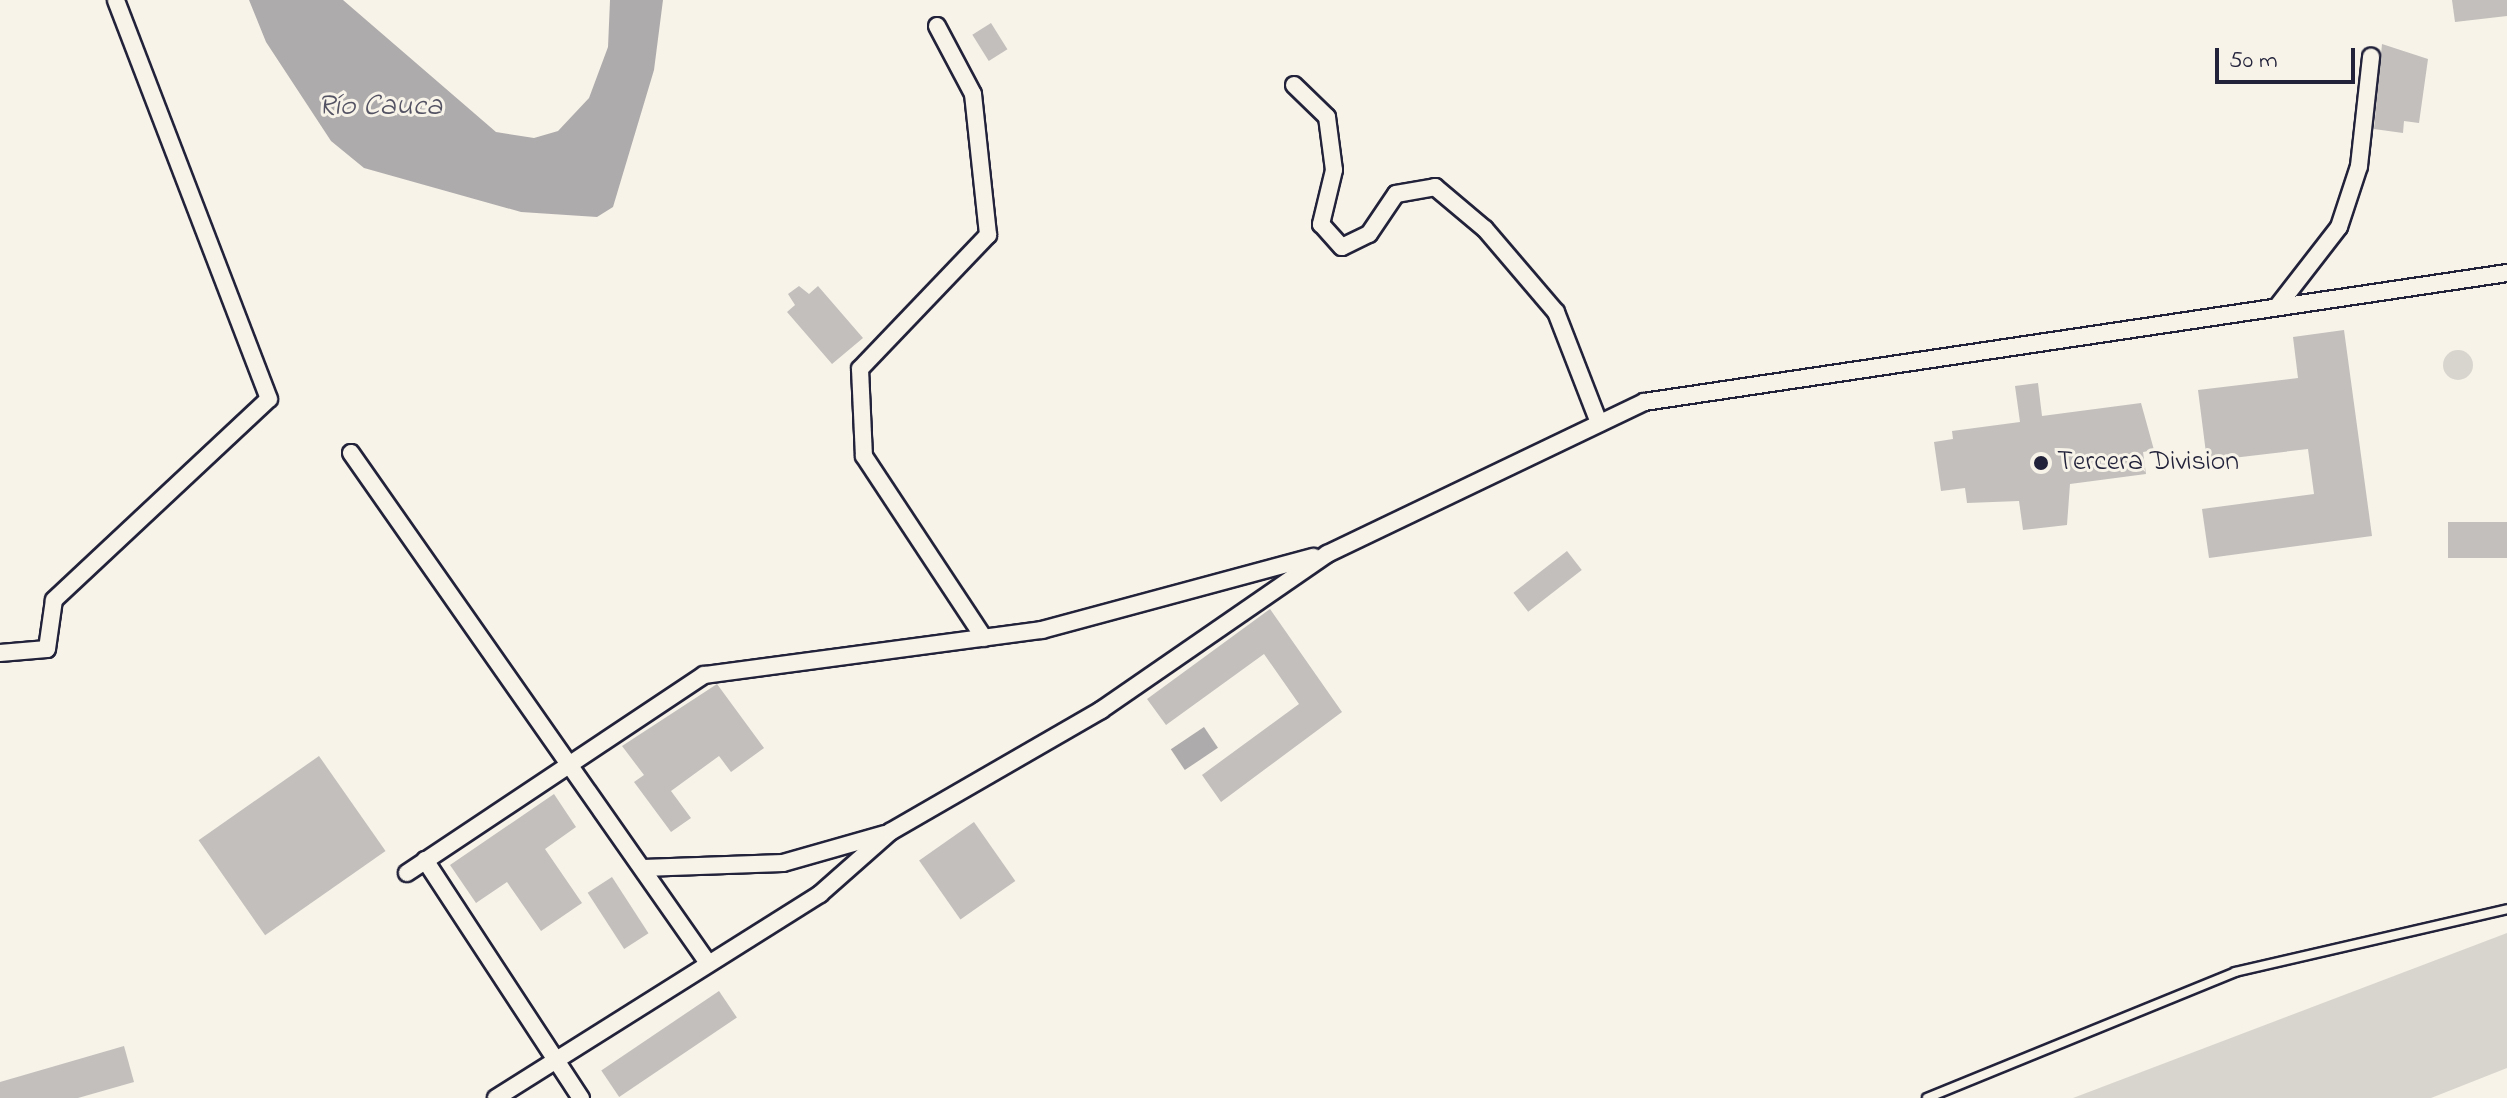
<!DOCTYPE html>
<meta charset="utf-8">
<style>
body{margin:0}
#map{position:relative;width:2507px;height:1098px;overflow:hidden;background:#f7f3e8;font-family:"Indie Flower",sans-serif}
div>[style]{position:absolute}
.green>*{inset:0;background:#d8d5cf}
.round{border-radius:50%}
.water>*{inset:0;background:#aeabad;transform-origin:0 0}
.building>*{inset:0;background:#c2bfbd;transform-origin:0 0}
.roads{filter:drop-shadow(2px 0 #22223b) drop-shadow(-2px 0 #22223b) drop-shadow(0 2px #22223b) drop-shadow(0 -2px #22223b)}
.lane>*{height:8px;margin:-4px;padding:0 4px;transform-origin:4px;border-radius:4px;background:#f7f3e8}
.street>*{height:16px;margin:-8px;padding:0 8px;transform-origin:8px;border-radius:8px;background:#f7f3e8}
.dots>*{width:22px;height:22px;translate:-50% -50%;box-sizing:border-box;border:4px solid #f7f3e8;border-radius:50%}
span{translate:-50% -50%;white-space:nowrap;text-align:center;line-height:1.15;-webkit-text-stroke:6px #f7f3e8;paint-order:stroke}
.poi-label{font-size:28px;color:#22223b}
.left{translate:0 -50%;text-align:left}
.water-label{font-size:30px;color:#535263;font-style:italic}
.scale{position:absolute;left:2215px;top:48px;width:140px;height:36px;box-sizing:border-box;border:4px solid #22223b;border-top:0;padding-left:10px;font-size:24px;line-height:28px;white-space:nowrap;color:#22223b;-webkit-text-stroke:6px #f7f3e8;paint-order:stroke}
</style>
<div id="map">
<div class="green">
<i class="round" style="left:2443px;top:350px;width:30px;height:30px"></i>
<i style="clip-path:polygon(2507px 933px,2507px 1068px,2431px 1098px,2073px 1098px)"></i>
</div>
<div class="water">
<i style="clip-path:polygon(249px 0,343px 0,496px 132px,534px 138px,558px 131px,589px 98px,608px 47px,610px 0,663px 0,654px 70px,613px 207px,597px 217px,521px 212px,364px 168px,331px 141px,266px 42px)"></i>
<i style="left:1204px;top:727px;width:25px;height:40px;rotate:56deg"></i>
</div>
<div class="building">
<i style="clip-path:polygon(2452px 0,2507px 0,2507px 16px,2455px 22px)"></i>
<i style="left:991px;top:23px;width:31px;height:22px;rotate:58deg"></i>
<i style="clip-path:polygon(2382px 44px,2428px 59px,2419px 123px,2404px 121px,2403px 133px,2374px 129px)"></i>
<i style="clip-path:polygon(799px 286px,809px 294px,818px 286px,863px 338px,832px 364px,787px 312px,795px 305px,788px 294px)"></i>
<i style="clip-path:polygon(2344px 330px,2372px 536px,2209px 558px,2202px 509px,2314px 494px,2308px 449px,2207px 461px,2198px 390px,2298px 378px,2293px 337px)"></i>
<i style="clip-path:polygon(2038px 383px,2042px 416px,2141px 403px,2154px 450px,2143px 452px,2146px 474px,2070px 484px,2067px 525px,2023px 530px,2019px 501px,1967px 503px,1965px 488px,1941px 491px,1934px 442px,1953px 439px,1952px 431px,2020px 422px,2015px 386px)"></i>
<i style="left:2507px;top:522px;width:36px;height:59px;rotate:90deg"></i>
<i style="left:1567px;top:551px;width:24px;height:68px;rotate:52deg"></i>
<i style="clip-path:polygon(1270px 609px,1342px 712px,1221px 802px,1202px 775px,1299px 704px,1264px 654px,1166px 725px,1147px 699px)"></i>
<i style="clip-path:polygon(717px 684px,764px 748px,731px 772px,719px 756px,671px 791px,691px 818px,671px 832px,634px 782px,644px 775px,622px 746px)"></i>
<i style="left:319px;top:756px;width:116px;height:147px;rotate:55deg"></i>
<i style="clip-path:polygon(554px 794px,576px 827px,545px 849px,582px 903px,541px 931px,507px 882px,476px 903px,450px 865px)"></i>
<i style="left:974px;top:822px;width:72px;height:67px;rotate:55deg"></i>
<i style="left:612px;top:877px;width:67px;height:29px;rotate:57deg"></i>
<i style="left:719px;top:991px;width:32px;height:142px;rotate:56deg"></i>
<i style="clip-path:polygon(124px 1046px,134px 1082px,78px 1098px,0 1098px,0 1082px)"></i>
</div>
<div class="roads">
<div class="lane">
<i style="left:1927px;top:1098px;width:333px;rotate:-22.2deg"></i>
<i style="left:2235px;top:972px;width:279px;rotate:-13deg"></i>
</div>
<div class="street">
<i style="left:937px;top:26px;width:77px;rotate:62.1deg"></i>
<i style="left:973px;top:94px;width:142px;rotate:83.9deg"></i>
<i style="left:988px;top:235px;width:185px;rotate:133.7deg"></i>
<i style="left:860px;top:369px;width:87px;rotate:87.4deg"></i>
<i style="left:864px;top:456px;width:218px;rotate:56.6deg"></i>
<i style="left:1294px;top:85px;width:46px;rotate:44.1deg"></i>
<i style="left:1327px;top:117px;width:53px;rotate:82.5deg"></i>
<i style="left:1334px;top:170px;width:56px;rotate:103.5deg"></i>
<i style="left:1321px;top:224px;width:31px;rotate:48deg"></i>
<i style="left:1342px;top:247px;width:30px;rotate:-26deg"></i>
<i style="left:1369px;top:234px;width:48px;rotate:-56deg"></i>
<i style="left:1396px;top:194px;width:40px;rotate:-10deg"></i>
<i style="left:1435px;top:187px;width:65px;rotate:40deg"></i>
<i style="left:1485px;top:229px;width:109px;rotate:49.5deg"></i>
<i style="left:1556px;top:312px;width:119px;rotate:68.8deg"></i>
<i style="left:2277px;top:307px;width:101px;rotate:-52.2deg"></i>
<i style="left:2339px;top:227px;width:64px;rotate:-71.8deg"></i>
<i style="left:2359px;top:166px;width:110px;rotate:-83.7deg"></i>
<i style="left:351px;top:453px;width:623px;rotate:55.01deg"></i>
<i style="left:0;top:653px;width:47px;rotate:-4.9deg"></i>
<i style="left:47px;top:649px;width:49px;rotate:-81.9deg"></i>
<i style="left:54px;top:600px;width:294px;rotate:-43.1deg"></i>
<i style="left:269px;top:399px;width:427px;rotate:-111deg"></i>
<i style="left:425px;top:860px;width:285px;rotate:56.8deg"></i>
<i style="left:643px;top:868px;width:140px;rotate:-2deg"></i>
<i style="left:783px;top:863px;width:106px;rotate:-15.9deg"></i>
<i style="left:407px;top:873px;width:357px;rotate:-33.7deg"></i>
<i style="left:704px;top:675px;width:341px;rotate:-7.6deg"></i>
<i style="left:1042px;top:630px;width:281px;rotate:-15.1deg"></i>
<i style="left:496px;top:1098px;width:383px;rotate:-32.2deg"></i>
<i style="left:820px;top:894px;width:94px;rotate:-41.5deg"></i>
<i style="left:890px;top:832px;width:244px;rotate:-30deg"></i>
<i style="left:1101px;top:710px;width:275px;rotate:-34.6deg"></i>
<i style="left:1327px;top:554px;width:352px;rotate:-25.6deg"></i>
<i style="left:1644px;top:402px;width:873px;rotate:-8.5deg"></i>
</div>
</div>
<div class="dots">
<i style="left:2041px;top:463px;background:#22223b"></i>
</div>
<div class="poi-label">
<span class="left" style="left:2057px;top:463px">Tercera Division</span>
</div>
<div class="water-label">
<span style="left:380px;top:107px">Río Cauca</span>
</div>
<div class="scale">50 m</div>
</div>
